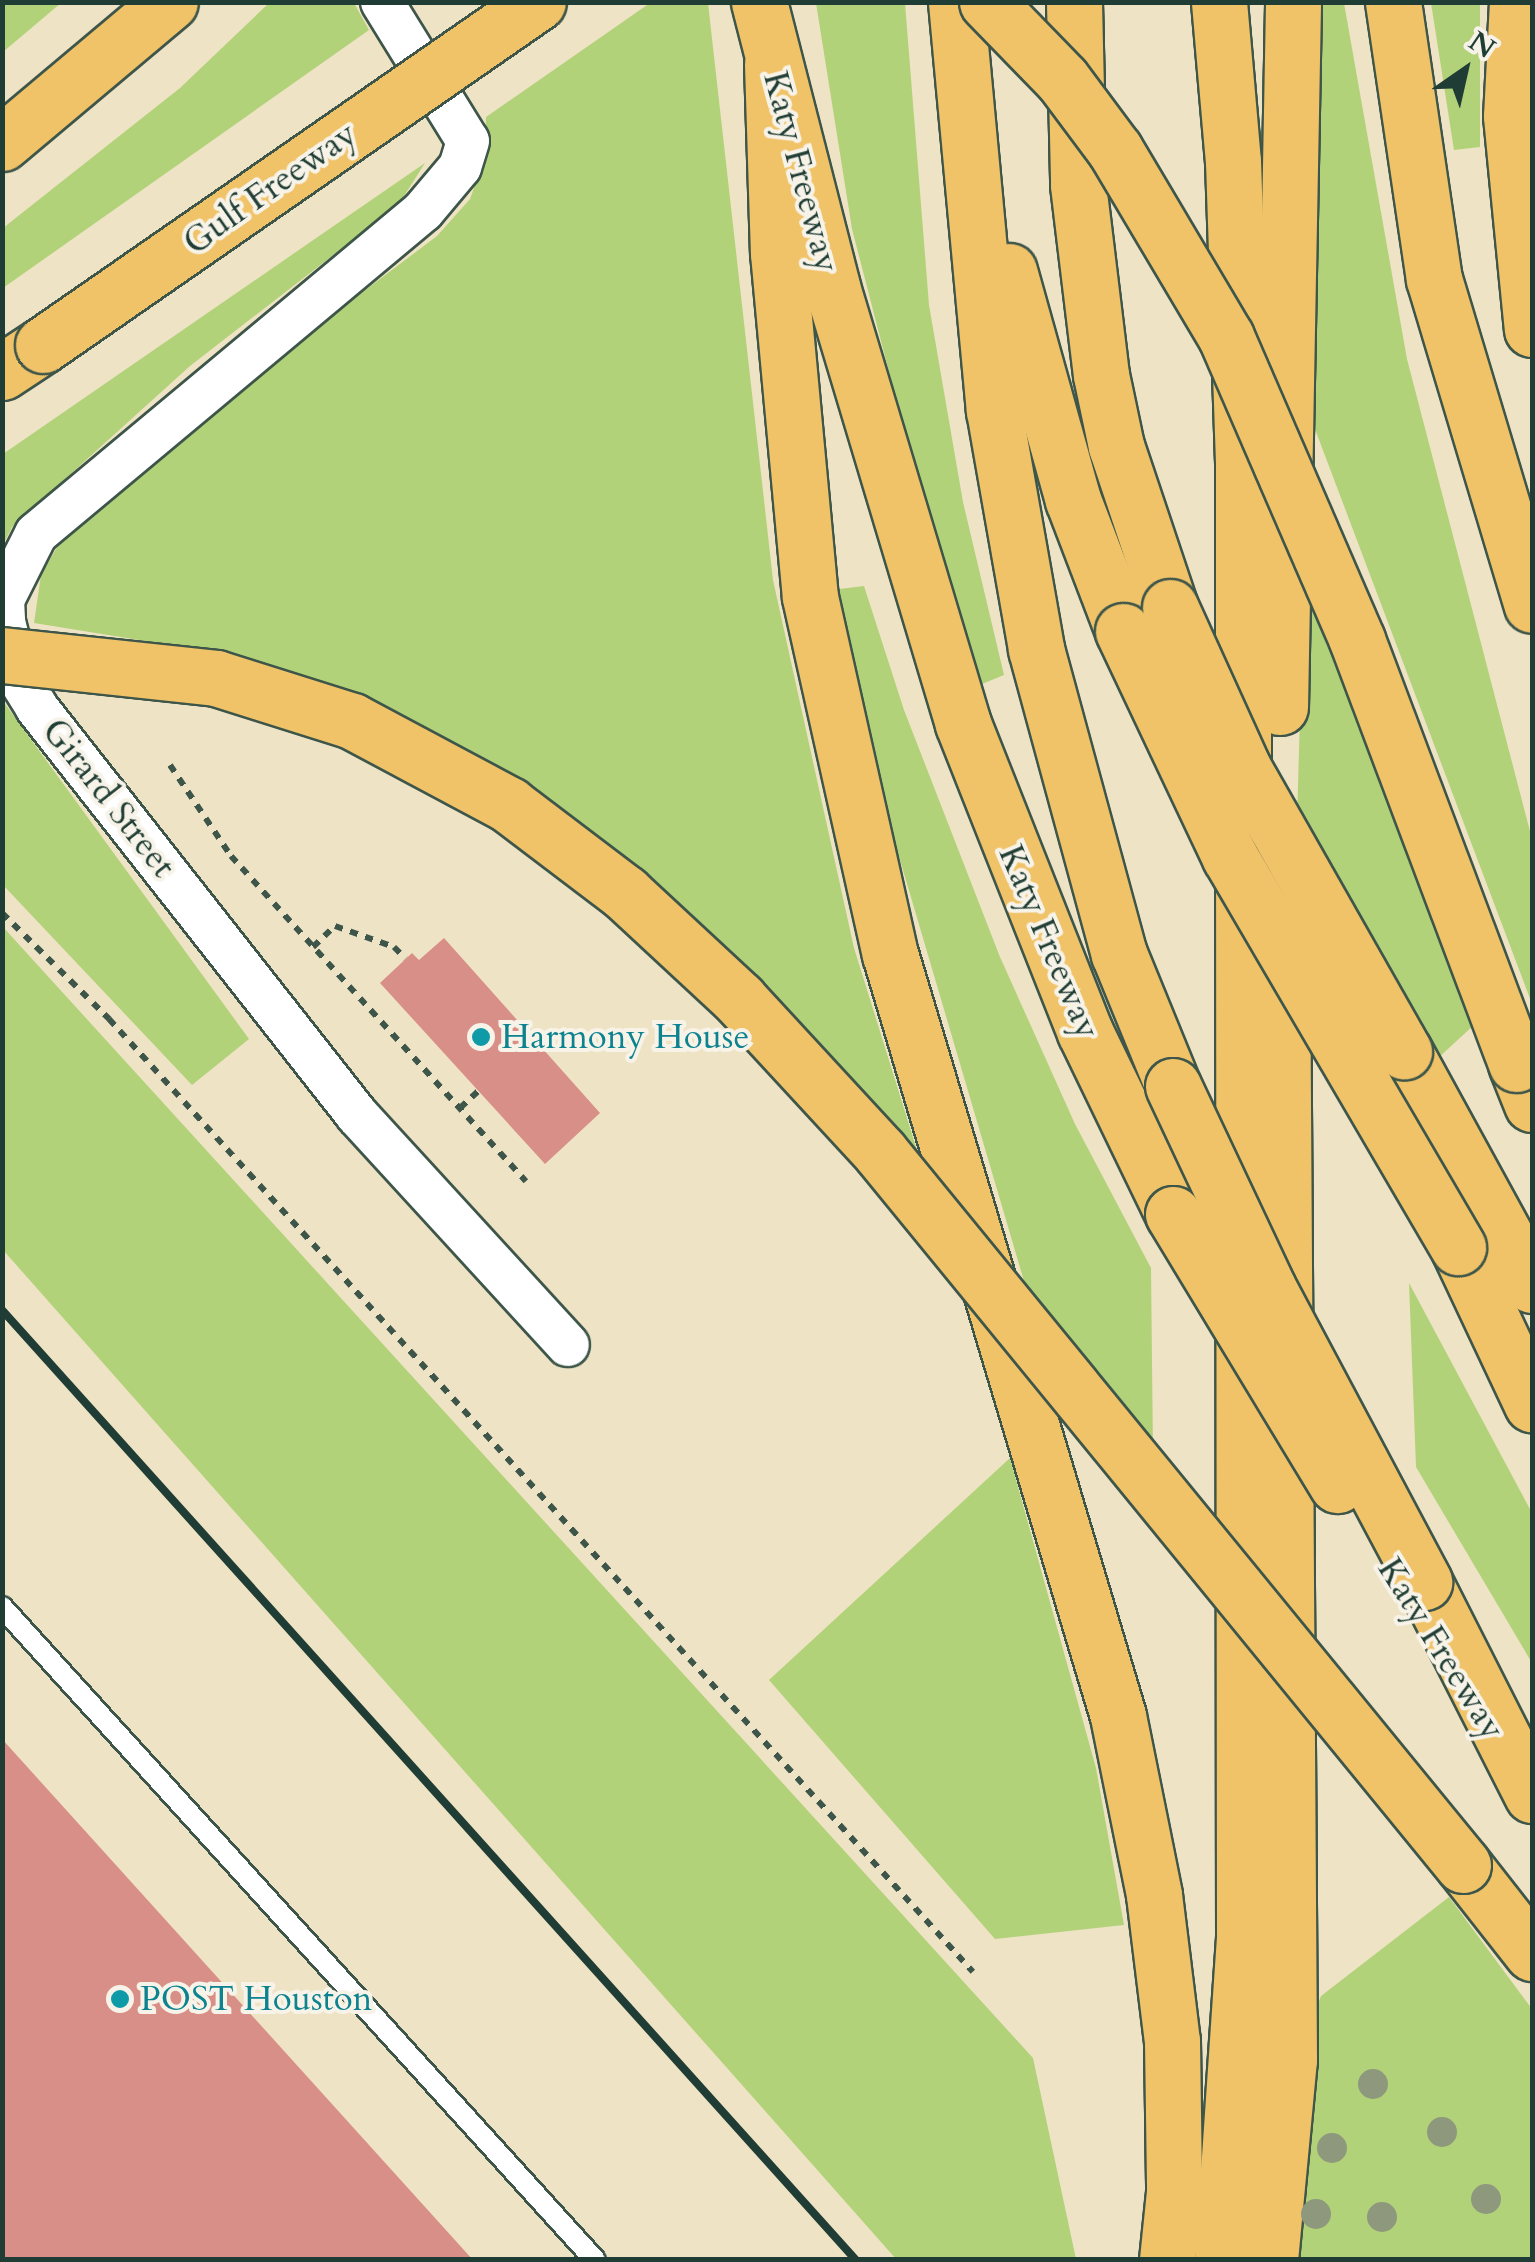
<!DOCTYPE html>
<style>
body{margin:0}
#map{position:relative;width:1535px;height:2262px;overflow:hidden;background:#efe3c5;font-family:Cardo,serif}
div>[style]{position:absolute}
.green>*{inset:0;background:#b2d279}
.building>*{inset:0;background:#d88f87}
.path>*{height:6px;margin-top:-3px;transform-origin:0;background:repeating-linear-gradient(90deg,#3e564a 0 8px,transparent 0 16px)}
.roads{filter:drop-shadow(2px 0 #3e564a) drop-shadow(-2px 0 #3e564a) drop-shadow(0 2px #3e564a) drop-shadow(0 -2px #3e564a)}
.service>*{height:20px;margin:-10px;padding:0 10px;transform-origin:10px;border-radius:10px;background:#fff}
.minor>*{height:42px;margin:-21px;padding:0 21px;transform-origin:21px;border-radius:21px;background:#fff}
.motorway>*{height:55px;margin:-27.5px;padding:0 27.5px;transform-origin:27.5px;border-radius:27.5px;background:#f1c369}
.rail>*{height:8px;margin:-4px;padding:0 4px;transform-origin:4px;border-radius:4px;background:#1f3d34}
.bridges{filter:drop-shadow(2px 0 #3e564a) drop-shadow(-2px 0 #3e564a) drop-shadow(0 2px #3e564a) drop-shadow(0 -2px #3e564a)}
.motorway-bridge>*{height:55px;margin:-27.5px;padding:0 27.5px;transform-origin:27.5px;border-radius:27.5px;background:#f1c369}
.trees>*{width:30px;height:30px;margin:-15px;border-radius:50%;background:#8d987d}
.dots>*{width:28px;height:28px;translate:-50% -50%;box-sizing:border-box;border:5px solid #f7f3e8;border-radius:50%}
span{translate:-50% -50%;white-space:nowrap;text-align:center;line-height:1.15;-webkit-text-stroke:8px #f7f3e8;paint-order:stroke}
.street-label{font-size:35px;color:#1f3d34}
.culture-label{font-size:35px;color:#0d838f}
.left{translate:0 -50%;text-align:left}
.frame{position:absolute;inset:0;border:5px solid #1f3d34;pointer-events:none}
.north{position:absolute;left:1415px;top:20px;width:100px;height:100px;-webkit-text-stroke:8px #f7f3e8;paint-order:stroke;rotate:34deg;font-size:28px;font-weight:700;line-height:40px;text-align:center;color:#1f3d34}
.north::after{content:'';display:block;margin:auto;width:35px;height:45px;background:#1f3d34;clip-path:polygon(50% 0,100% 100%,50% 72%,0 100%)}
</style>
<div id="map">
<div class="green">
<i style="clip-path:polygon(3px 2px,61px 2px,61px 3px,3px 52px)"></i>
<i style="clip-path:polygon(270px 2px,354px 3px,369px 30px,3px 288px,3px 228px,180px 88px)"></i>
<i style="clip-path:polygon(650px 3px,708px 3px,773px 580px,854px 948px,921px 1163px,346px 697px,238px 656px,34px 623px,41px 575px,60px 542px,279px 355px,437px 236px,470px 199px,485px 157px,486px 117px)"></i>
<i style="clip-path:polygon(816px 3px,905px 3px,929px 305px,963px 502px,1004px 675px,982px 684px,910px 453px,852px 229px)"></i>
<i style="clip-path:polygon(1305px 3px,1344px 3px,1407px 359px,1532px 839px,1532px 1004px,1301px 392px)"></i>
<i style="clip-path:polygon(1431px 3px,1480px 3px,1480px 147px,1454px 150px)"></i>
<i style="clip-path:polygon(425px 163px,399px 204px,190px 366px,12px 527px,3px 545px,3px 454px)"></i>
<i style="clip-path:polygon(1304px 575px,1475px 1024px,1436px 1060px,1297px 820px)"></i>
<i style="clip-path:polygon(864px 586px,904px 710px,1000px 957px,1075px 1124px,1151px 1268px,1153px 1450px,1026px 1288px,875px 775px,839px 589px)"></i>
<i style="clip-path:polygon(3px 701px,249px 1039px,192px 1085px,3px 885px)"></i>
<i style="clip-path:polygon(3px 927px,1033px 2058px,1076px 2259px,896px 2259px,3px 1250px)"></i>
<i style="clip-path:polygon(1409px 1283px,1532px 1513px,1532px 1663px,1416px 1467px)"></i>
<i style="clip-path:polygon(1010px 1458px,1096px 1768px,1124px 1925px,995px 1939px,769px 1680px)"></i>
<i style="clip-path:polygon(1449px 1897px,1532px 2009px,1532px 2259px,1279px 2260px,1306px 2035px,1321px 1996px)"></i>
</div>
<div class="building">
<i style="clip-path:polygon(444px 938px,600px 1113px,545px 1164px,380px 983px,412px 953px,419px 960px)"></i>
<i style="clip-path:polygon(2px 1739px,473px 2260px,2px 2260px)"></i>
</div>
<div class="path">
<i style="left:170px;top:765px;width:110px;rotate:56.2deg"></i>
<i style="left:231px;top:856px;width:439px;rotate:47.8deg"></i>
<i style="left:2px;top:913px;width:151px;rotate:44.7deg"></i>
<i style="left:109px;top:1019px;width:1286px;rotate:47.8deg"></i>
<i style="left:313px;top:947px;width:30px;rotate:-44deg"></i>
<i style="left:335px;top:926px;width:63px;rotate:19.6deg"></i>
<i style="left:394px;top:947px;width:16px;rotate:45deg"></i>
<i style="left:460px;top:1108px;width:25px;rotate:-43deg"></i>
</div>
<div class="roads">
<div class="service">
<i style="left:2px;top:1607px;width:882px;rotate:47.76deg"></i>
</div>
<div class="minor">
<i style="left:382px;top:2px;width:163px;rotate:58.3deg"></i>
<i style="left:468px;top:141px;width:27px;rotate:107deg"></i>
<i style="left:460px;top:167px;width:57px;rotate:130.1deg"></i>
<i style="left:423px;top:211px;width:504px;rotate:140.15deg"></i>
<i style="left:36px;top:534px;width:74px;rotate:116.6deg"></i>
<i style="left:3px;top:600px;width:22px;rotate:87deg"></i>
<i style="left:4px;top:622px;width:57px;rotate:75.7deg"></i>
<i style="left:18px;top:677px;width:36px;rotate:58deg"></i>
<i style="left:37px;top:708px;width:518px;rotate:51.82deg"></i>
<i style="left:357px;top:1115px;width:312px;rotate:47.5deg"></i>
</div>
<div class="motorway">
<i style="left:759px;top:2px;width:294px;rotate:75.6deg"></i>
<i style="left:832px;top:287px;width:456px;rotate:73.3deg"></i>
<i style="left:963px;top:724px;width:331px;rotate:68.4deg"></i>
<i style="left:1085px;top:1032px;width:202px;rotate:64.2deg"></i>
<i style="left:956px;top:2px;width:410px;rotate:84.7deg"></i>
<i style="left:994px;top:410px;width:243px;rotate:80deg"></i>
<i style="left:1036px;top:649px;width:316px;rotate:74.8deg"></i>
<i style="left:1119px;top:954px;width:143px;rotate:67.8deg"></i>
<i style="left:1074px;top:2px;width:183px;rotate:88.7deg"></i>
<i style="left:1078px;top:185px;width:191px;rotate:83.1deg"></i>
<i style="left:1101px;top:375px;width:73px;rotate:78.1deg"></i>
<i style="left:1116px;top:446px;width:170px;rotate:71.5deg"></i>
<i style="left:1219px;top:2px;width:160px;rotate:85deg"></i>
<i style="left:1233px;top:161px;width:300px;rotate:88.1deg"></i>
<i style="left:1243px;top:461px;width:316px;rotate:90deg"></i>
<i style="left:1393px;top:2px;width:280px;rotate:81.6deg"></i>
<i style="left:1434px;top:279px;width:340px;rotate:73.3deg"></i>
<i style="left:1517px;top:2px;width:114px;rotate:93deg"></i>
<i style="left:1511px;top:116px;width:214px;rotate:84.4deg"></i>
<i style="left:772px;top:64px;width:189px;rotate:88.2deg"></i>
<i style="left:778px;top:253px;width:345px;rotate:84.7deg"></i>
<i style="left:810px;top:597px;width:366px;rotate:77.4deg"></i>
<i style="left:890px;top:954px;width:795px;rotate:73.34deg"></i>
<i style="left:1118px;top:1716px;width:183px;rotate:78.6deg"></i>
<i style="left:1154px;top:1895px;width:147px;rotate:83deg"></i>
<i style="left:1172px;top:2041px;width:151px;rotate:89.2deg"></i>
<i style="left:1174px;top:2192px;width:68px;rotate:95.9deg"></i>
<i style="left:2px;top:143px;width:219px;rotate:-40deg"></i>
<i style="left:1009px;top:271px;width:238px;rotate:74.4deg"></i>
<i style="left:1073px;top:500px;width:140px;rotate:69.1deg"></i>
<i style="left:2px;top:372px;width:49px;rotate:-33.4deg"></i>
<i style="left:1280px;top:707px;width:705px;rotate:-88.94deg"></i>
<i style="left:1404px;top:1051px;width:267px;rotate:61.3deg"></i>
<i style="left:1516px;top:1064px;width:43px;rotate:68.2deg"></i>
<i style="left:1458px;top:1247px;width:174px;rotate:64.8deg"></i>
<i style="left:1424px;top:1582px;width:239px;rotate:63.1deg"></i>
<i style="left:1463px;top:1865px;width:112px;rotate:51.9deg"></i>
<i style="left:1222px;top:2260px;width:323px;rotate:-86.1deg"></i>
<i style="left:1244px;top:1938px;width:1080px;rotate:-90.05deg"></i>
<i style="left:1270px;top:2260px;width:201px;rotate:-84.6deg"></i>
<i style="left:1289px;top:2060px;width:1122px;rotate:-90.36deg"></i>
</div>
</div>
<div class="rail">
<i style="left:2px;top:1310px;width:1277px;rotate:48.05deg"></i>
</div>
<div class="bridges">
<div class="motorway-bridge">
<i style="left:987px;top:2px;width:107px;rotate:45.8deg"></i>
<i style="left:1062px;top:79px;width:89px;rotate:53.3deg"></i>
<i style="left:1115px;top:150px;width:217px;rotate:59.3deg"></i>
<i style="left:1226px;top:337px;width:330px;rotate:66.6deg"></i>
<i style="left:1357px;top:640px;width:453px;rotate:69.4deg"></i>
<i style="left:43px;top:345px;width:602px;rotate:-34.72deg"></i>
<i style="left:1170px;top:607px;width:177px;rotate:65.6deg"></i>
<i style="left:1243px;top:768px;width:326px;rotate:60.4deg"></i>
<i style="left:1123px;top:631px;width:250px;rotate:64.7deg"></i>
<i style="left:1230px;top:857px;width:452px;rotate:59.7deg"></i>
<i style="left:2px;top:655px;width:215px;rotate:6.1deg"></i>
<i style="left:216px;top:678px;width:143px;rotate:17.5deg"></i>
<i style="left:352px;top:721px;width:178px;rotate:28.1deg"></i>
<i style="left:509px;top:805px;width:146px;rotate:37.2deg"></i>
<i style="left:625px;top:893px;width:156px;rotate:42.9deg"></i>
<i style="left:739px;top:999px;width:208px;rotate:47.3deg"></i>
<i style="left:880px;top:1152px;width:921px;rotate:50.73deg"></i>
<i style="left:1173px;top:1086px;width:223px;rotate:64.8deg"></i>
<i style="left:1268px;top:1288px;width:333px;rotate:62deg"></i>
<i style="left:1173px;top:1214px;width:317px;rotate:58.8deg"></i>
</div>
</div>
<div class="trees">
<i style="left:1373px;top:2084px"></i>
<i style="left:1442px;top:2132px"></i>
<i style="left:1332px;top:2148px"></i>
<i style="left:1486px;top:2199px"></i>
<i style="left:1316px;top:2214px"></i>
<i style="left:1382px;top:2217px"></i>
</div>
<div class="dots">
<i style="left:481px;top:1037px;background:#0f9aa8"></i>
<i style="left:120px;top:1999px;background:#0f9aa8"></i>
</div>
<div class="street-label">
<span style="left:801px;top:172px;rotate:75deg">Katy Freeway</span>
<span style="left:270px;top:188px;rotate:-35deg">Gulf Freeway</span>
<span style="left:109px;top:798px;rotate:52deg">Girard Street</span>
<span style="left:1049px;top:942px;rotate:67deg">Katy Freeway</span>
<span style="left:1441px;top:1649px;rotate:58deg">Katy Freeway</span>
</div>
<div class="culture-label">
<span class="left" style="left:501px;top:1037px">Harmony House</span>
<span class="left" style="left:140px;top:1999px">POST Houston</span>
</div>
<div class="frame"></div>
<div class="north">N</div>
</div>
